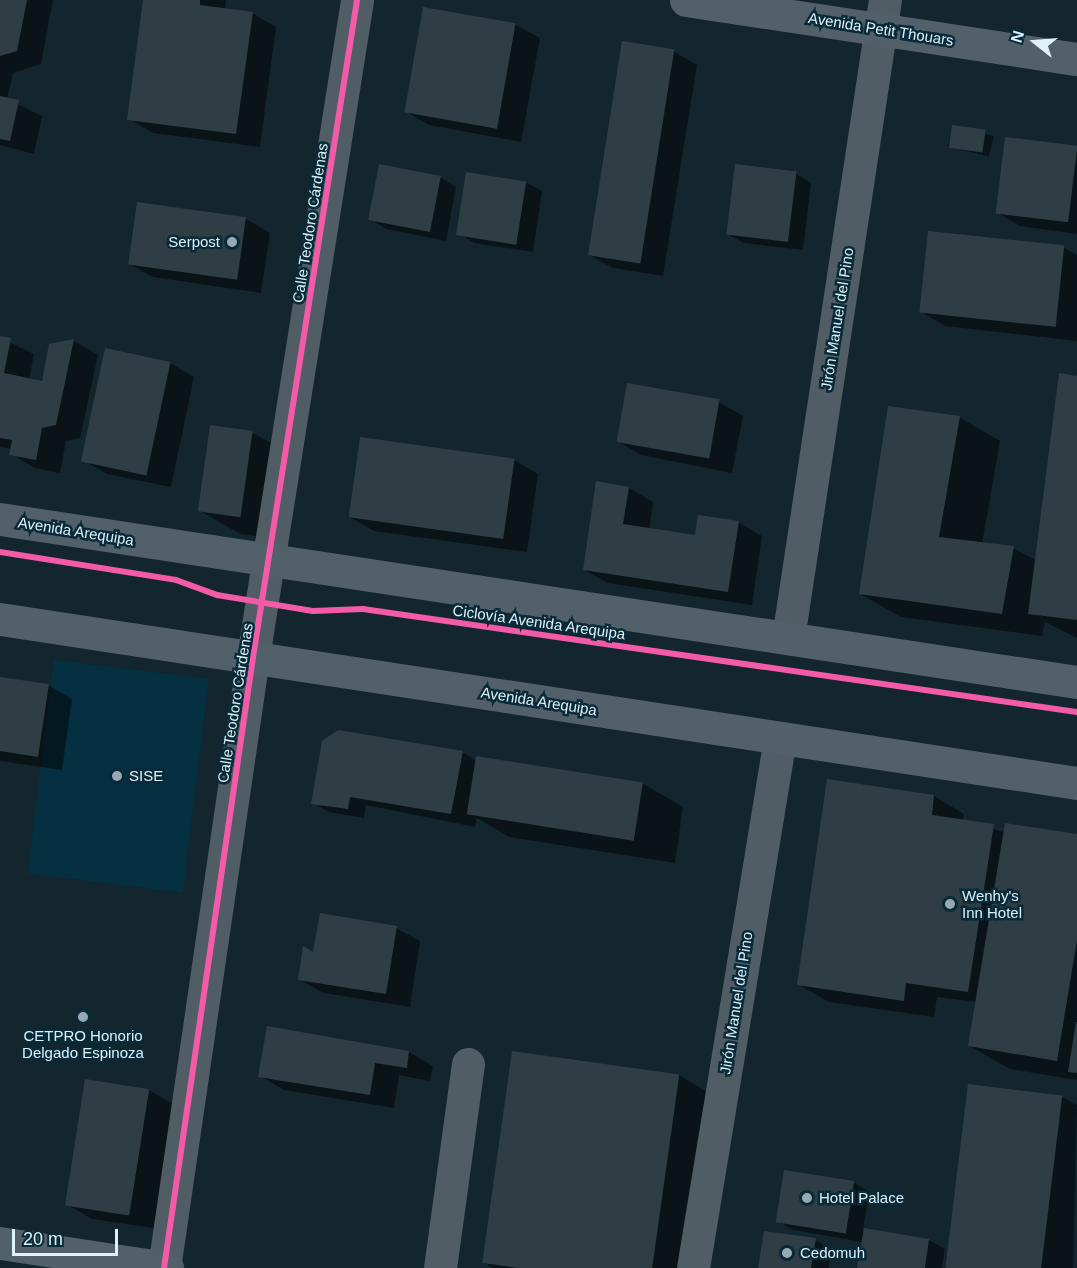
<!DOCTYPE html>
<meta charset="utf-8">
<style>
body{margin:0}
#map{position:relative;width:1077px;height:1268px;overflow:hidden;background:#13262e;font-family:Helvetica,sans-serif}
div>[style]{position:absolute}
.built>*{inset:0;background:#053041;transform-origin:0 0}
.shadow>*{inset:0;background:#0007;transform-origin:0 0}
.building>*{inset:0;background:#2e3e44;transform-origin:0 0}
.minor>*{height:33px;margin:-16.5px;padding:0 16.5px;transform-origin:16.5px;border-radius:16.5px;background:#505d64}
.major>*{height:33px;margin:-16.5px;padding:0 16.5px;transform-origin:16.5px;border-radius:16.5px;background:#52606a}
.cycleway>*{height:6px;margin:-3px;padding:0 3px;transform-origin:3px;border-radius:3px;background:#f35aa7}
.dots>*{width:16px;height:16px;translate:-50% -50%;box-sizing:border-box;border:3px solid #082a39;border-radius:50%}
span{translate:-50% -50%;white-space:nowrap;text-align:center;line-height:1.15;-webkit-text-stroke:5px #082a39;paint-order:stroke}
.street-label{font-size:15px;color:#def0fa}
.poi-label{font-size:15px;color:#def0fa}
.right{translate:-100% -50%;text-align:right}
.left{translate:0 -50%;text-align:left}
.north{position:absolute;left:1005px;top:12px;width:60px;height:60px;-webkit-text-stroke:4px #082a39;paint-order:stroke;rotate:287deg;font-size:16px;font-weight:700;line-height:24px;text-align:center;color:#def0fa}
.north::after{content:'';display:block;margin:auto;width:21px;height:27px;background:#def0fa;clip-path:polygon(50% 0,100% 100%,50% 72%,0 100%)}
.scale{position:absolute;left:12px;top:1229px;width:106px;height:27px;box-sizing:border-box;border:3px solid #def0fa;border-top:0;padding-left:8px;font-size:18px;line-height:21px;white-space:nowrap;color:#def0fa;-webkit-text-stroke:4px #082a39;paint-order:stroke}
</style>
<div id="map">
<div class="built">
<i style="left:54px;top:660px;width:156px;height:215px;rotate:7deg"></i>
</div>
<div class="shadow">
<i style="clip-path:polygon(0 0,53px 0,41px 64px,13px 73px,7px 99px,42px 116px,34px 154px,0 145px)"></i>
<i style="clip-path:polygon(145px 0,226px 0,225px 10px,252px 13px,276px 27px,260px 147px,153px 133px,129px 119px)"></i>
<i style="clip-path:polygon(424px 8px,516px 25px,540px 38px,521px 142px,429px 125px,405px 111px)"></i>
<i style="clip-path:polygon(673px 51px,697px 65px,663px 276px,613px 268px,589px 255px)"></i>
<i style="left:953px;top:126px;width:42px;height:21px;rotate:14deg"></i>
<i style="clip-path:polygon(1006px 138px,1077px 148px,1077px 234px,1020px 226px,996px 212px)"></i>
<i style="clip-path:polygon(795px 173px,811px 183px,803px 250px,744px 243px,727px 234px)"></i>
<i style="clip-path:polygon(440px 177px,456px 187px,446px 241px,386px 229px,370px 219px)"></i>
<i style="clip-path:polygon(525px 182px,542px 191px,533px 252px,475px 243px,458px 234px)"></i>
<i style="clip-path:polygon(246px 219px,270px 233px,261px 293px,153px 277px,129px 264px)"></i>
<i style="clip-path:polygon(1063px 247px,1077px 255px,1077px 341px,945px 326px,921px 312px)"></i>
<i style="clip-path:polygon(0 338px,34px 354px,29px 380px,43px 382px,50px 345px,74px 341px,98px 355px,80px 438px,66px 441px,60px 473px,35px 468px,11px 454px,12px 449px,0 447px)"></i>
<i style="clip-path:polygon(170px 363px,194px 377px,171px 487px,107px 474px,83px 460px)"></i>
<i style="clip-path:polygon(1077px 377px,1077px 638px,1045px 622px,1042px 636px,901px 617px,860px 594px,959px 417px,1000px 441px,982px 544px,1013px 548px,1037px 561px)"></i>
<i style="clip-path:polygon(628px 384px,719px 402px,743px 416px,732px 473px,641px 455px,617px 441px)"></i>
<i style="clip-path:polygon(253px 433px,294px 456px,282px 540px,240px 534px,199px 510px)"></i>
<i style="clip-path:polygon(514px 460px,538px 474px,527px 552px,374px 531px,350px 517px)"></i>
<i style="clip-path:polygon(598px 483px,629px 488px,653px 502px,649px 530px,696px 537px,738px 522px,762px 536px,752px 605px,608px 583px,584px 570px)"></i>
<i style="clip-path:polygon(0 678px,48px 685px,72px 699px,62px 770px,0 761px)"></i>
<i style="clip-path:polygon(462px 752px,477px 761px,642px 783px,683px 807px,675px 863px,509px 837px,477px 818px,475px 827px,366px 805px,364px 818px,329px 812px,313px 803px)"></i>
<i style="clip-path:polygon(934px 796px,964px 814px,963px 821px,1004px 832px,1077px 835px,1077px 1080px,1010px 1069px,969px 1046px,977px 1002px,937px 997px,934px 1017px,829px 1002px,798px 984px)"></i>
<i style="clip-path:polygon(396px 928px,420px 941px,410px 1007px,324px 993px,300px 980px,315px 954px)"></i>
<i style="clip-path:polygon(409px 1052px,433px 1066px,430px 1081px,399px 1075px,394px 1108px,284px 1090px,260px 1076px)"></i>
<i style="clip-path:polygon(679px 1075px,709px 1093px,684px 1268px,493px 1268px,483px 1262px)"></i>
<i style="clip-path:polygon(149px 1090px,173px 1104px,154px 1228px,92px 1219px,68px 1205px)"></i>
<i style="clip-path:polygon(1061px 1096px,1077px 1105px,1073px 1268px,947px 1268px)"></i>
<i style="clip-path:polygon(853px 1182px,869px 1192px,863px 1230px,929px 1240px,945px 1249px,942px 1268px,859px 1268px,863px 1242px,793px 1230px,777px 1221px)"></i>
<i style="clip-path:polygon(815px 1240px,831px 1249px,829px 1268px,760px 1268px)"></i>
</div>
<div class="building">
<i style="clip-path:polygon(0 0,27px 0,17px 51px,0 56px)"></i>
<i style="clip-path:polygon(143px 0,200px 0,200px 5px,253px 12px,236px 134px,127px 120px)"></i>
<i style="left:423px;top:7px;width:94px;height:107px;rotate:10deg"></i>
<i style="left:622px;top:41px;width:53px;height:217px;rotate:9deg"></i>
<i style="clip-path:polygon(0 96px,19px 100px,10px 141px,0 139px)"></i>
<i style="left:952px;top:125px;width:34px;height:23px;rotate:8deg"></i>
<i style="left:1005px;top:137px;width:73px;height:77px;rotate:7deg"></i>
<i style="left:379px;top:164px;width:63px;height:57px;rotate:11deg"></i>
<i style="left:735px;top:164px;width:62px;height:71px;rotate:7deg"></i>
<i style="left:466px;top:172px;width:61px;height:64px;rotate:9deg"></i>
<i style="left:137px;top:202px;width:110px;height:63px;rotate:8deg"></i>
<i style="left:928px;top:231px;width:137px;height:82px;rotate:6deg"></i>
<i style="clip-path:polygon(0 336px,11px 338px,4px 373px,42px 381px,49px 344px,74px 339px,56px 425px,42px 428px,36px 460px,9px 455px,12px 440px,0 438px)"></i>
<i style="left:105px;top:348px;width:67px;height:116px;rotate:12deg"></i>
<i style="clip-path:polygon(1059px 373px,1077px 376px,1077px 620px,1028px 614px)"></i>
<i style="left:627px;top:383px;width:94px;height:60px;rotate:10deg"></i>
<i style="clip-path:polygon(888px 406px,960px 416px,939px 537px,1014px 546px,1002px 614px,859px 594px)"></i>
<i style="left:210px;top:425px;width:43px;height:87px;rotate:8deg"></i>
<i style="left:360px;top:437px;width:156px;height:81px;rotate:8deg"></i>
<i style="clip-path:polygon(596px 481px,629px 487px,623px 524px,695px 535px,698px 515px,739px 521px,728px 592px,583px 570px)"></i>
<i style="clip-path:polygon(0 677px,49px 684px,38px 757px,0 751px)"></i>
<i style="clip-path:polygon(338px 730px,463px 751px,451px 814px,350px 797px,348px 809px,311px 804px,322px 741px)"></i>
<i style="left:476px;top:756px;width:169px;height:59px;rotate:9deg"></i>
<i style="clip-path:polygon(827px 779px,934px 795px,932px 815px,994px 824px,968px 992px,906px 983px,904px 1001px,797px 985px)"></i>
<i style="clip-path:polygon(1005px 823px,1077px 834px,1077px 940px,1057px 1061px,968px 1046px)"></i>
<i style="clip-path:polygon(320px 913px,397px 926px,386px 994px,298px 980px,303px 946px,313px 952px)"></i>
<i style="clip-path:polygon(1076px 1022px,1077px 1022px,1077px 1073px,1068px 1072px)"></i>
<i style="clip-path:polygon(267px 1026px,409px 1051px,407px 1068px,375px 1063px,370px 1095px,258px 1077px)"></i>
<i style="left:512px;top:1051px;width:169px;height:214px;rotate:8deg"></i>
<i style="left:85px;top:1079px;width:65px;height:128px;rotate:9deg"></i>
<i style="left:968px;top:1084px;width:95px;height:185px;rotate:7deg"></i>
<i style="left:784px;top:1170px;width:71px;height:53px;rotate:9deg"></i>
<i style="clip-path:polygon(864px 1228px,929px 1239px,925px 1268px,857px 1268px)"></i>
<i style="clip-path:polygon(764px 1231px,816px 1238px,811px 1268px,758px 1268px)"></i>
</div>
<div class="minor">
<i style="left:788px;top:638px;width:645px;rotate:-81.36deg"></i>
<i style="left:164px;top:1268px;width:617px;rotate:-81.71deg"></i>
<i style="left:253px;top:657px;width:665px;rotate:-81deg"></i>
<i style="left:440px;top:1268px;width:206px;rotate:-82.2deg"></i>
<i style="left:693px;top:1268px;width:537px;rotate:-80.68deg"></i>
</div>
<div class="major">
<i style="left:686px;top:0;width:395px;rotate:8.6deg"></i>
<i style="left:0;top:519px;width:1089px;rotate:8.61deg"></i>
<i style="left:0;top:619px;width:1089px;rotate:8.66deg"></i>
<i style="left:0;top:1243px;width:169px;rotate:8.5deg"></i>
</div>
<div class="cycleway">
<i style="left:0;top:552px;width:178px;rotate:9deg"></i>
<i style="left:176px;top:580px;width:44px;rotate:20.1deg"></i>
<i style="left:217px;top:595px;width:97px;rotate:9.5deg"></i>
<i style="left:313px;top:611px;width:50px;rotate:-2.3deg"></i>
<i style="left:363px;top:609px;width:721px;rotate:8.21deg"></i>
<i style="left:164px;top:1268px;width:617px;rotate:-81.71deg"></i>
<i style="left:253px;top:657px;width:665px;rotate:-81deg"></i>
</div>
<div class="dots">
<i style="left:232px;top:242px;background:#97a9b3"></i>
<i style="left:117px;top:776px;background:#97a9b3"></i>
<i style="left:950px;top:904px;background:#97a9b3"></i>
<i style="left:83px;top:1017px;background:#97a9b3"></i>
<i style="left:807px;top:1198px;background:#97a9b3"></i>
<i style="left:787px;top:1253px;background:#97a9b3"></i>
</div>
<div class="street-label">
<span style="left:881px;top:29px;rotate:9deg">Avenida Petit Thouars</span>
<span style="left:310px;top:223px;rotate:-81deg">Calle Teodoro Cárdenas</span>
<span style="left:837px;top:319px;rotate:-81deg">Jirón Manuel del Pino</span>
<span style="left:76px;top:531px;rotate:9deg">Avenida Arequipa</span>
<span style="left:539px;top:622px;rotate:8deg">Ciclovía Avenida Arequipa</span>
<span style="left:539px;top:701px;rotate:9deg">Avenida Arequipa</span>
<span style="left:235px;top:703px;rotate:-81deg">Calle Teodoro Cárdenas</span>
<span style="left:736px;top:1003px;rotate:-81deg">Jirón Manuel del Pino</span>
</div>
<div class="poi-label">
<span class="right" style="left:220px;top:242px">Serpost</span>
<span class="left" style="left:129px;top:776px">SISE</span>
<span class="left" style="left:962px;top:904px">Wenhy's<br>Inn Hotel</span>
<span style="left:83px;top:1044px">CETPRO Honorio<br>Delgado Espinoza</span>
<span class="left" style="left:819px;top:1198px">Hotel Palace</span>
<span class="left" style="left:800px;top:1253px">Cedomuh</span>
</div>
<div class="north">N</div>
<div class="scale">20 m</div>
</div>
